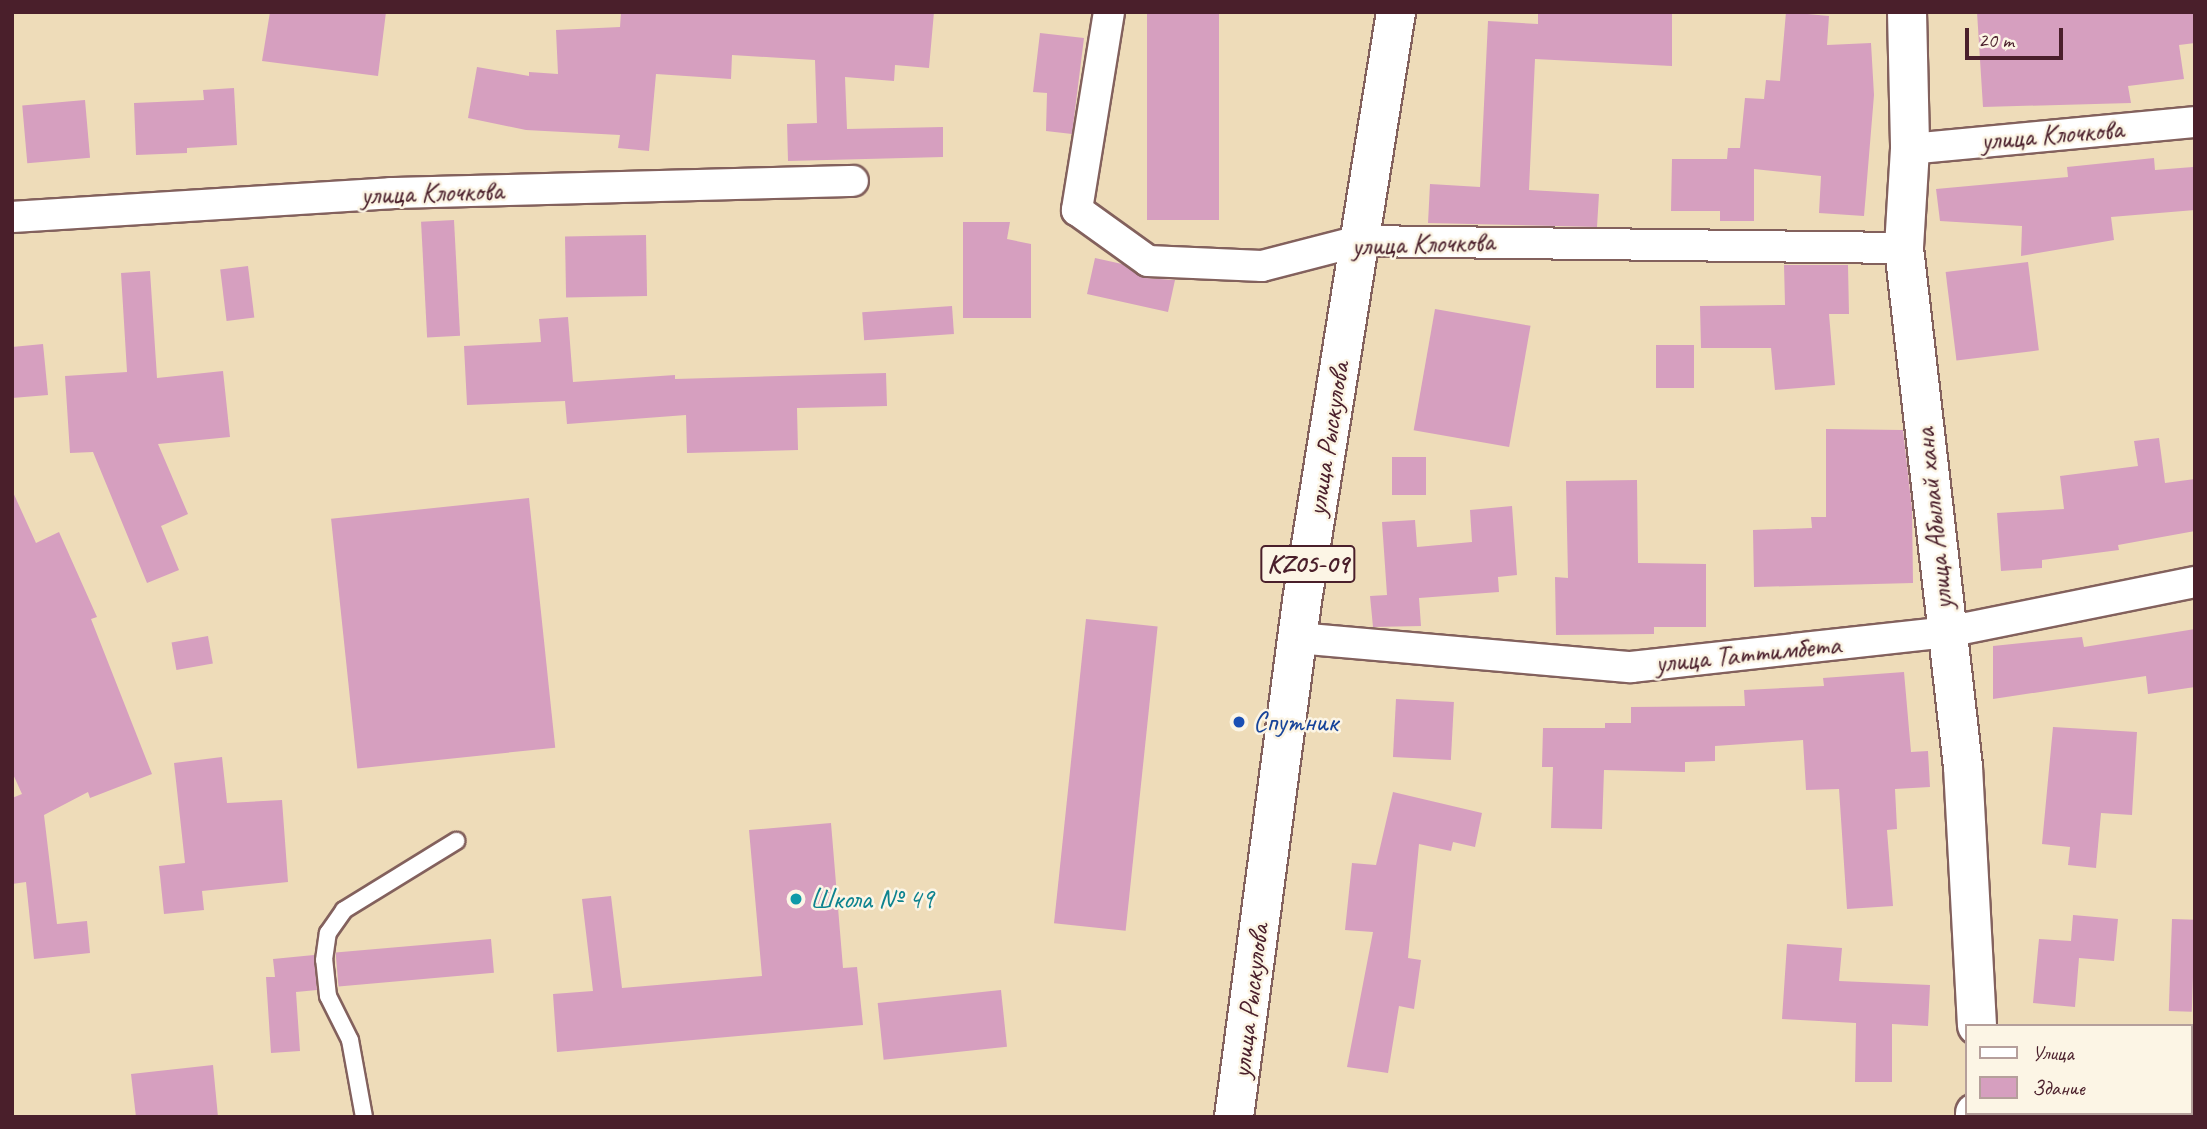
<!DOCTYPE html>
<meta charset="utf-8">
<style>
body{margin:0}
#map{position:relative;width:2207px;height:1129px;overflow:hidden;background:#eedcb9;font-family:Caveat,sans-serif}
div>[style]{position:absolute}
.building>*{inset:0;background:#d69fbf;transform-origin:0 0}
.roads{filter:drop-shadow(2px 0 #83615d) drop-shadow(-2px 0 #83615d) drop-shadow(0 2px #83615d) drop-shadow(0 -2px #83615d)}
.lane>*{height:16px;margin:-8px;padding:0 8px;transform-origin:8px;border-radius:8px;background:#fff}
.street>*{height:30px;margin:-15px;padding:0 15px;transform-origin:15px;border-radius:15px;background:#fff}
.secondary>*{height:38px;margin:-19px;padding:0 19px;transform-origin:19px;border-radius:19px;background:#fff}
.primary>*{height:38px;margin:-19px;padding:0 19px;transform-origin:19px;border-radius:19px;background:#fff}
.dots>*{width:19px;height:19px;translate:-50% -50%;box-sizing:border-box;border:4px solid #fcf5e5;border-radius:50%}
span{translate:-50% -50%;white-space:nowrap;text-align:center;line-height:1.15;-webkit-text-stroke:5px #fcf5e5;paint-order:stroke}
.shield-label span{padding:2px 5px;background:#fcf5e5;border:2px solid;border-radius:5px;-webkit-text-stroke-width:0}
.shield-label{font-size:26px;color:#4a1f2b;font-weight:700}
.street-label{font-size:28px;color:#4a1f2b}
.transit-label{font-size:28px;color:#164399}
.left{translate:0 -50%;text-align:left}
.culture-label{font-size:28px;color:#0d838f}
.frame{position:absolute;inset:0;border:14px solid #4a1f2b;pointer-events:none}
.legend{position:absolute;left:1965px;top:1024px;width:228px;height:91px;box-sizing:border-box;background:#fcf5e5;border:2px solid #b59f9b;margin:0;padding:9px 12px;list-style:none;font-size:21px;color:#4a1f2b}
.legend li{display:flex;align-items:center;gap:14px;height:35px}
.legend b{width:35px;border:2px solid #b59f9b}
.scale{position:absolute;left:1965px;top:28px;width:98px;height:32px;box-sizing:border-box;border:4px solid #4a1f2b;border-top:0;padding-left:9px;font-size:21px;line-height:24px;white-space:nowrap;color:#4a1f2b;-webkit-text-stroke:5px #fcf5e5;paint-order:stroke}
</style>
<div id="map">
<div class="building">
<i style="clip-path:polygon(270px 12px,386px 12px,378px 76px,262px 61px)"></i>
<i style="clip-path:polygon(621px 12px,934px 12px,929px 68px,895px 65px,894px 81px,845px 77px,847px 129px,943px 127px,943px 157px,788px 161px,787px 124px,817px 123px,815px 60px,732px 55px,731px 79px,656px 74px,649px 151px,618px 148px,620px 135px,526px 130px,468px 118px,477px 67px,529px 76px,529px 72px,558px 74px,556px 30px,620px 27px)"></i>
<i style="left:1147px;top:12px;width:72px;height:208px"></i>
<i style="clip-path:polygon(1538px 12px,1672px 12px,1672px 66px,1535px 59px,1529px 190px,1599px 194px,1597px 227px,1428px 223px,1430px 184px,1480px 187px,1488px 21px,1538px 24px)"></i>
<i style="clip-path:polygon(1786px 12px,1829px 16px,1827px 45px,1871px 43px,1874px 95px,1864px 216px,1819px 213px,1821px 176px,1754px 169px,1754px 221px,1720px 221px,1720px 211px,1671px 211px,1672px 159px,1727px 159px,1728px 148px,1740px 148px,1745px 98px,1764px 99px,1766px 80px,1780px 81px)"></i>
<i style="clip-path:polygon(1977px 12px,2195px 12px,2195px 43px,2179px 45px,2184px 79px,2128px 86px,2131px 103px,1983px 107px)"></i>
<i style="clip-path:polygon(1040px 33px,1084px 38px,1072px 134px,1046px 131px,1047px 93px,1033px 92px)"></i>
<i style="clip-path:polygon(234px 88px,237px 145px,187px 148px,187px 153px,136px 155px,134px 103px,204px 100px,203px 90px)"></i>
<i style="left:85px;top:100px;width:58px;height:63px;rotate:85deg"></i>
<i style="clip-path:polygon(2154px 158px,2155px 170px,2193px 167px,2195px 210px,2111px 217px,2114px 240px,2021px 256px,2022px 226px,1940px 221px,1936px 189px,2068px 177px,2067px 167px)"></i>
<i style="left:454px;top:220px;width:116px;height:33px;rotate:87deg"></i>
<i style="clip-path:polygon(963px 222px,1010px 222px,1007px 239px,1031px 244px,1031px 318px,963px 318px)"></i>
<i style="left:646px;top:235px;width:61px;height:81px;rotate:89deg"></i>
<i style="clip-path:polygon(1095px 258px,1122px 264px,1146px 278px,1175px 280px,1168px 312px,1087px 294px)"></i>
<i style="left:2028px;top:262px;width:89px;height:83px;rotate:83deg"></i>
<i style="clip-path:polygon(1784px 265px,1848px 265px,1849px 314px,1829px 314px,1835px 385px,1775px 390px,1771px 348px,1701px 348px,1700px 306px,1785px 305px)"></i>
<i style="left:248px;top:266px;width:52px;height:28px;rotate:83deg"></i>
<i style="clip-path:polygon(150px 271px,157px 378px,223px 371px,230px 437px,158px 444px,188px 514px,161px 526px,179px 570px,147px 583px,93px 452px,70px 453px,65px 376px,127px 372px,121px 273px)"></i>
<i style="left:952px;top:306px;width:28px;height:90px;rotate:86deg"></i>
<i style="left:1435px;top:309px;width:97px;height:123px;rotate:10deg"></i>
<i style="clip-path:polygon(568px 317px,573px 382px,675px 375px,675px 379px,886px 373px,887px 406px,797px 408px,798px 450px,687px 453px,686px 415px,567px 424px,565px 401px,467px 405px,464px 346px,541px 342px,539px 319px)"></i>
<i style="clip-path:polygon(43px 344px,48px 395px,12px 398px,12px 347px)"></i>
<i style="left:1656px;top:345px;width:38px;height:43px"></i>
<i style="clip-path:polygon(1826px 429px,1903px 430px,1912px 509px,1913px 583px,1754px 587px,1753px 530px,1812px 528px,1811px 517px,1826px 517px)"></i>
<i style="clip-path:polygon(2159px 438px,2165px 483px,2195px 479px,2195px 531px,2118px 545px,2119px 550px,2042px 560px,2042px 568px,2001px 571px,1997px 513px,2064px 509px,2060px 476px,2138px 466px,2134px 441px)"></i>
<i style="left:1392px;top:457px;width:34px;height:38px"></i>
<i style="clip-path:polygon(1637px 480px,1638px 563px,1706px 564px,1706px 627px,1654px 627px,1654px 634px,1556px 635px,1555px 577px,1568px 578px,1566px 481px)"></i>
<i style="clip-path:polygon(12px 490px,36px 543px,59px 532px,97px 617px,91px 619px,152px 774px,90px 798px,88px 792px,44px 815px,57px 924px,87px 921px,90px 953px,34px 959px,26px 882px,12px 884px,12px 798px,22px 794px,12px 772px)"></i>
<i style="left:529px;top:498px;width:251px;height:199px;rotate:84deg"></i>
<i style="clip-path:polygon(1512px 506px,1517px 575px,1498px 577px,1499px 592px,1419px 598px,1421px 626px,1373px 627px,1370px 596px,1387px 595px,1382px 522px,1415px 520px,1417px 547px,1472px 542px,1470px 510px)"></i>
<i style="left:1086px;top:619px;width:72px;height:306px;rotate:6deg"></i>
<i style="clip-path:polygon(2195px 629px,2195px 687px,2148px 694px,2146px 676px,1993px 699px,1993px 646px,2082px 637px,2084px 647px)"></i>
<i style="left:208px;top:636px;width:28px;height:37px;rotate:80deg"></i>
<i style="clip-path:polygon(1904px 672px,1911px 752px,1928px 751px,1930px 787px,1895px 789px,1897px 829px,1887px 830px,1893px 906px,1847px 909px,1839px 789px,1806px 790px,1803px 740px,1715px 746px,1715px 761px,1685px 762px,1685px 772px,1604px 770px,1602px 829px,1551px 828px,1553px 767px,1542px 767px,1543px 728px,1605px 728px,1605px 723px,1631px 723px,1631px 707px,1745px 706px,1744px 690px,1824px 686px,1823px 678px)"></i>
<i style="left:1396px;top:699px;width:58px;height:58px;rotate:3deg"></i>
<i style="clip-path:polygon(2053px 727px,2137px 732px,2132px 815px,2101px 813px,2096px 868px,2068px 865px,2070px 847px,2042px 844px)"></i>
<i style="clip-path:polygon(222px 757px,227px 803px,282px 800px,288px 882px,202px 891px,204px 910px,164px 914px,159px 866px,185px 863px,174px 763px)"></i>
<i style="clip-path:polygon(1393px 792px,1482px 813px,1475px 847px,1453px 842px,1451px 851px,1419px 844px,1408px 958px,1421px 960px,1414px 1009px,1399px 1006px,1388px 1073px,1347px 1067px,1373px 932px,1345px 930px,1352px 863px,1376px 865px)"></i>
<i style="clip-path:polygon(831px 823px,843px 968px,857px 967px,863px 1025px,557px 1052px,553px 994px,593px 991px,582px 899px,611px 896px,622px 988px,762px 976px,749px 830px)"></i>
<i style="clip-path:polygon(2073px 915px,2118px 919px,2114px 961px,2079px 958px,2075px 1007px,2033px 1003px,2039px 939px,2071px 941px)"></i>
<i style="left:2172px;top:919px;width:23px;height:92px;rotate:2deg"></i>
<i style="left:491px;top:939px;width:34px;height:156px;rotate:85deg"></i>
<i style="clip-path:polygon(1787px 944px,1842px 948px,1839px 981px,1930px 985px,1928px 1026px,1892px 1024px,1892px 1082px,1855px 1082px,1856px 1023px,1782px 1019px)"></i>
<i style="clip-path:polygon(314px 955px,317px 990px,296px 992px,300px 1051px,271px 1053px,266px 977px,275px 977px,273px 959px)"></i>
<i style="left:1001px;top:990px;width:57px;height:124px;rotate:84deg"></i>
<i style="clip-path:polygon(213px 1065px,218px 1117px,136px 1117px,131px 1074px)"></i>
</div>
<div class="roads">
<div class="lane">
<i style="left:364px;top:1117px;width:78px;rotate:-100.3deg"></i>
<i style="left:350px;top:1040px;width:49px;rotate:-116.6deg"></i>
<i style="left:328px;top:996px;width:36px;rotate:-96deg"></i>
<i style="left:324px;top:960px;width:27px;rotate:-82deg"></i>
<i style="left:328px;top:933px;width:28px;rotate:-55deg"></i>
<i style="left:344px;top:910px;width:132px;rotate:-31.6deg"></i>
</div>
<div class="street">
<i style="left:1109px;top:12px;width:201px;rotate:99.2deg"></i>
<i style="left:1077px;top:210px;width:87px;rotate:35.7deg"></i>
<i style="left:1148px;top:261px;width:114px;rotate:2.5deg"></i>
<i style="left:1262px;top:266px;width:100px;rotate:-14.5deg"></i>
<i style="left:1359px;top:241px;width:545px;rotate:0.74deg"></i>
<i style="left:1910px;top:149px;width:286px;rotate:-5.4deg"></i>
<i style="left:12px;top:217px;width:380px;rotate:-3.6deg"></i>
<i style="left:391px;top:193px;width:462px;rotate:-1.5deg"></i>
<i style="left:1297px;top:638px;width:335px;rotate:5deg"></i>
<i style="left:1631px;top:667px;width:318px;rotate:-6.3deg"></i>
<i style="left:1947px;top:632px;width:253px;rotate:-11.4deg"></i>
<i style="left:2191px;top:1060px;width:4px"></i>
</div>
<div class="secondary">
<i style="left:1907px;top:12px;width:137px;rotate:88.7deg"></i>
<i style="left:1910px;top:149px;width:99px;rotate:93.5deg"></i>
<i style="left:1904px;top:248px;width:522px;rotate:83.51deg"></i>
<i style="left:1963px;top:767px;width:259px;rotate:86.9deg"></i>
<i style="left:1975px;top:1117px;width:4px;rotate:-90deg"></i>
</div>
<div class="primary">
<i style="left:1234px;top:1117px;width:520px;rotate:-82.49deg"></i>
<i style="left:1302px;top:601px;width:596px;rotate:-80.93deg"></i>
</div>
</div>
<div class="dots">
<i style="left:1239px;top:722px;background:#1a4fb4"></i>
<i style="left:796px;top:899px;background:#0f9aa8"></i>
</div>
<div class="shield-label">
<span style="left:1308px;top:564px">KZ05-09</span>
</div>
<div class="street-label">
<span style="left:2052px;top:135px;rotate:-5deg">улица Клочкова</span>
<span style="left:432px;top:193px;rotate:-2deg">улица Клочкова</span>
<span style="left:1423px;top:244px;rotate:-2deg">улица Клочкова</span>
<span style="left:1328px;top:439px;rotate:-81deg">улица Рыскулова</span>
<span style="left:1934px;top:519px;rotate:-96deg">улица Абылай хана</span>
<span style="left:1748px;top:654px;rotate:-6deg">улица Таттимбета</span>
<span style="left:1250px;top:1001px;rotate:-83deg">улица Рыскулова</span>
</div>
<div class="transit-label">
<span class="left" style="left:1253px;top:722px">Спутник</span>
</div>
<div class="culture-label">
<span class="left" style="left:810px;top:899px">Школа № 49</span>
</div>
<div class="frame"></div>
<ul class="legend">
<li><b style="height:9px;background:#fff"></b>Улица</li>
<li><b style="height:19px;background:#d69fbf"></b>Здание</li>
</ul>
<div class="scale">20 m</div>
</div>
